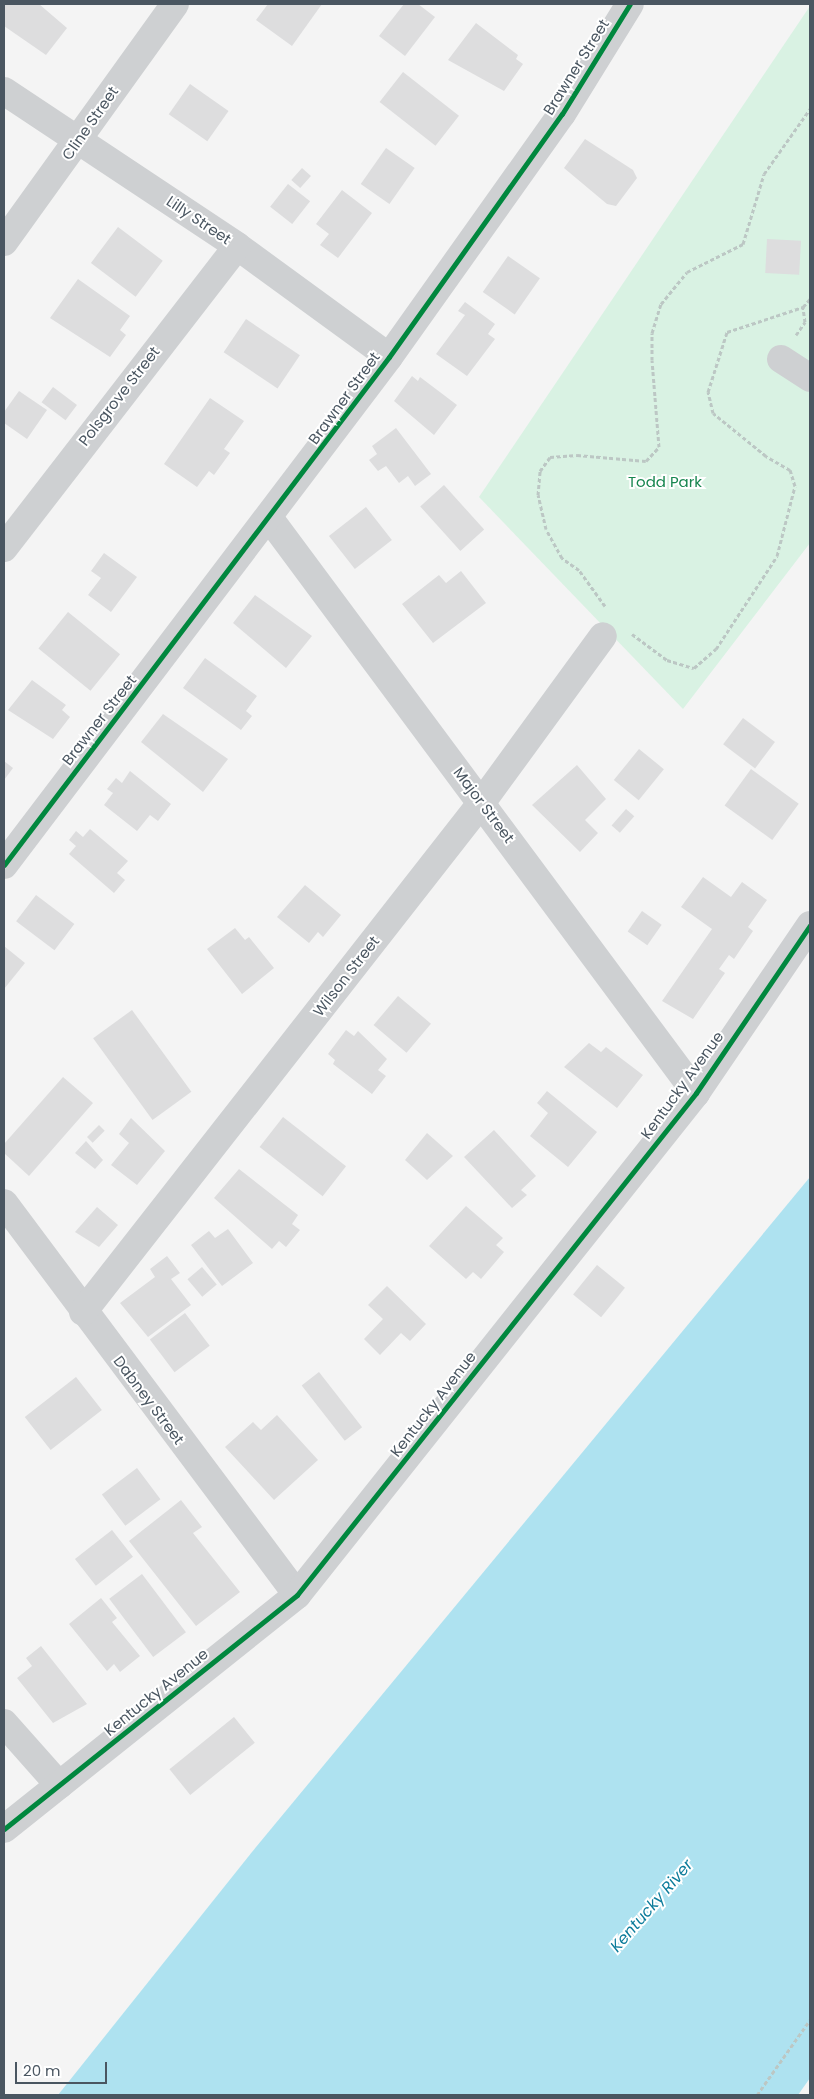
<!DOCTYPE html>
<style>
body{margin:0}
#map{position:relative;width:814px;height:2099px;overflow:hidden;background:#f4f4f4;font-family:Poppins,sans-serif}
div>[style]{position:absolute}
.green>*{inset:0;background:#d9f2e3}
.water>*{inset:0;background:#aee2f0}
.building>*{inset:0;background:#ddddde;transform-origin:0 0}
.path>*{height:3px;margin-top:-1.5px;transform-origin:0;background:repeating-linear-gradient(90deg,#bcc7c4 0 4px,transparent 0 6.5px)}
.minor>*{height:28px;margin:-14px;padding:0 14px;transform-origin:14px;border-radius:14px;background:#ced0d2}
.cycleway>*{height:5px;margin:-2.5px;padding:0 2.5px;transform-origin:2.5px;border-radius:2.5px;background:#00873e}
span{translate:-50% -50%;white-space:nowrap;text-align:center;line-height:1.15;-webkit-text-stroke:4px #fff;paint-order:stroke}
.street-label{font-size:15px;color:#4a5661}
.park-label{font-size:15px;color:#17864f}
.water-label{font-size:16px;color:#0c7c9b;font-style:italic}
.frame{position:absolute;inset:0;border:5px solid #4a5661;pointer-events:none}
.scale{position:absolute;left:15px;top:2062px;width:92px;height:22px;box-sizing:border-box;border:2px solid #4a5661;border-top:0;padding-left:6px;font-size:15px;line-height:18px;white-space:nowrap;color:#4a5661;-webkit-text-stroke:4px #fff;paint-order:stroke}
</style>
<div id="map">
<div class="green">
<i style="clip-path:polygon(810px 6px,810px 543px,683px 709px,479px 497px)"></i>
</div>
<div class="water">
<i style="clip-path:polygon(810px 1177px,810px 2078px,798px 2095px,58px 2095px,252px 1852px)"></i>
</div>
<div class="building">
<i style="clip-path:polygon(4px 4px,39px 4px,67px 28px,46px 55px,4px 26px)"></i>
<i style="clip-path:polygon(268px 4px,322px 4px,292px 46px,256px 20px)"></i>
<i style="clip-path:polygon(404px 4px,418px 4px,435px 17px,405px 56px,379px 36px)"></i>
<i style="clip-path:polygon(476px 23px,518px 55px,516px 59px,523px 64px,504px 91px,448px 60px)"></i>
<i style="left:403px;top:72px;width:71px;height:38px;rotate:38deg"></i>
<i style="left:190px;top:84px;width:47px;height:37px;rotate:35deg"></i>
<i style="clip-path:polygon(585px 139px,633px 170px,637px 178px,616px 206px,607px 204px,564px 168px)"></i>
<i style="left:386px;top:148px;width:35px;height:44px;rotate:35deg"></i>
<i style="left:302px;top:168px;width:12px;height:16px;rotate:42deg"></i>
<i style="left:288px;top:184px;width:28px;height:29px;rotate:38deg"></i>
<i style="clip-path:polygon(342px 190px,372px 213px,338px 258px,320px 245px,329px 234px,316px 224px)"></i>
<i style="left:118px;top:227px;width:56px;height:45px;rotate:37deg"></i>
<i style="left:767px;top:239px;width:34px;height:34px;rotate:3deg"></i>
<i style="left:508px;top:256px;width:39px;height:44px;rotate:35deg"></i>
<i style="clip-path:polygon(78px 279px,130px 316px,120px 330px,126px 335px,110px 357px,50px 318px)"></i>
<i style="clip-path:polygon(465px 302px,495px 324px,488px 334px,495px 339px,467px 376px,436px 354px,465px 315px,458px 311px)"></i>
<i style="left:246px;top:319px;width:65px;height:40px;rotate:34deg"></i>
<i style="clip-path:polygon(412px 376px,418px 381px,420px 377px,457px 405px,434px 435px,394px 401px)"></i>
<i style="left:53px;top:387px;width:30px;height:19px;rotate:37deg"></i>
<i style="clip-path:polygon(19px 391px,47px 410px,27px 439px,4px 423px,4px 412px)"></i>
<i style="clip-path:polygon(210px 398px,244px 421px,224px 449px,230px 453px,214px 475px,209px 471px,197px 487px,164px 464px)"></i>
<i style="clip-path:polygon(396px 428px,431px 474px,415px 486px,408px 476px,399px 483px,386px 466px,378px 471px,369px 460px,377px 454px,372px 446px)"></i>
<i style="left:444px;top:485px;width:60px;height:32px;rotate:48deg"></i>
<i style="left:366px;top:507px;width:42px;height:47px;rotate:52deg"></i>
<i style="clip-path:polygon(104px 553px,137px 577px,111px 612px,88px 595px,101px 578px,91px 571px)"></i>
<i style="clip-path:polygon(461px 571px,486px 603px,433px 643px,402px 604px,439px 575px,446px 583px)"></i>
<i style="clip-path:polygon(255px 595px,312px 636px,286px 668px,233px 623px)"></i>
<i style="left:68px;top:612px;width:67px;height:47px;rotate:39deg"></i>
<i style="clip-path:polygon(205px 658px,257px 696px,246px 711px,252px 716px,241px 730px,183px 688px)"></i>
<i style="clip-path:polygon(32px 680px,66px 705px,62px 710px,70px 717px,53px 739px,8px 710px)"></i>
<i style="clip-path:polygon(163px 714px,228px 759px,203px 792px,141px 742px)"></i>
<i style="left:743px;top:718px;width:40px;height:33px;rotate:37deg"></i>
<i style="left:639px;top:749px;width:32px;height:40px;rotate:39deg"></i>
<i style="clip-path:polygon(4px 761px,13px 768px,4px 780px)"></i>
<i style="clip-path:polygon(577px 765px,606px 799px,585px 820px,598px 833px,580px 852px,532px 805px)"></i>
<i style="left:751px;top:769px;width:59px;height:45px;rotate:36deg"></i>
<i style="clip-path:polygon(130px 771px,171px 804px,158px 821px,150px 815px,137px 831px,104px 805px,113px 793px,107px 789px,116px 778px,122px 783px)"></i>
<i style="left:626px;top:809px;width:11px;height:22px;rotate:41deg"></i>
<i style="clip-path:polygon(90px 829px,128px 861px,117px 873px,125px 880px,114px 893px,69px 854px,76px 846px,69px 840px,76px 831px,83px 837px)"></i>
<i style="clip-path:polygon(703px 877px,731px 897px,742px 882px,767px 900px,748px 927px,753px 931px,734px 959px,729px 955px,719px 969px,725px 973px,693px 1019px,662px 1001px,712px 929px,681px 907px)"></i>
<i style="clip-path:polygon(305px 885px,341px 915px,323px 937px,318px 932px,309px 943px,277px 917px)"></i>
<i style="left:36px;top:895px;width:48px;height:33px;rotate:37deg"></i>
<i style="left:642px;top:911px;width:24px;height:25px;rotate:35deg"></i>
<i style="clip-path:polygon(235px 928px,245px 940px,249px 937px,274px 968px,242px 994px,207px 949px)"></i>
<i style="clip-path:polygon(4px 946px,25px 963px,4px 989px)"></i>
<i style="left:398px;top:996px;width:43px;height:38px;rotate:40deg"></i>
<i style="left:132px;top:1010px;width:101px;height:48px;rotate:54deg"></i>
<i style="clip-path:polygon(346px 1030px,354px 1036px,358px 1031px,387px 1059px,378px 1070px,386px 1076px,372px 1094px,333px 1064px,335px 1060px,328px 1054px)"></i>
<i style="clip-path:polygon(589px 1043px,601px 1052px,606px 1047px,643px 1075px,617px 1108px,564px 1067px)"></i>
<i style="clip-path:polygon(63px 1077px,93px 1103px,29px 1176px,4px 1153px,4px 1144px)"></i>
<i style="clip-path:polygon(547px 1091px,597px 1132px,568px 1167px,530px 1136px,548px 1113px,537px 1103px)"></i>
<i style="left:283px;top:1117px;width:80px;height:38px;rotate:38deg"></i>
<i style="clip-path:polygon(131px 1118px,165px 1151px,137px 1185px,111px 1165px,129px 1143px,119px 1134px)"></i>
<i style="left:99px;top:1125px;width:8px;height:17px;rotate:45deg"></i>
<i style="clip-path:polygon(494px 1130px,536px 1176px,521px 1190px,527px 1195px,512px 1208px,464px 1157px)"></i>
<i style="clip-path:polygon(427px 1133px,453px 1156px,427px 1180px,405px 1160px)"></i>
<i style="clip-path:polygon(86px 1141px,103px 1160px,95px 1169px,75px 1153px)"></i>
<i style="clip-path:polygon(239px 1169px,298px 1215px,292px 1224px,300px 1230px,286px 1247px,279px 1241px,272px 1249px,214px 1198px)"></i>
<i style="clip-path:polygon(466px 1206px,503px 1238px,496px 1245px,504px 1252px,481px 1279px,473px 1272px,466px 1279px,429px 1246px)"></i>
<i style="clip-path:polygon(97px 1207px,118px 1225px,99px 1247px,75px 1232px)"></i>
<i style="clip-path:polygon(228px 1229px,253px 1263px,222px 1286px,191px 1245px,209px 1231px,215px 1238px)"></i>
<i style="clip-path:polygon(167px 1256px,180px 1273px,171px 1279px,191px 1305px,148px 1337px,120px 1303px,155px 1277px,150px 1269px)"></i>
<i style="left:597px;top:1265px;width:36px;height:38px;rotate:39deg"></i>
<i style="left:202px;top:1267px;width:23px;height:19px;rotate:50deg"></i>
<i style="clip-path:polygon(387px 1286px,426px 1324px,410px 1341px,401px 1333px,380px 1355px,364px 1339px,383px 1319px,368px 1305px)"></i>
<i style="left:185px;top:1313px;width:41px;height:44px;rotate:53deg"></i>
<i style="left:319px;top:1372px;width:70px;height:22px;rotate:52deg"></i>
<i style="left:76px;top:1377px;width:42px;height:65px;rotate:52deg"></i>
<i style="clip-path:polygon(277px 1415px,318px 1460px,274px 1500px,225px 1447px,253px 1422px,261px 1430px)"></i>
<i style="left:137px;top:1468px;width:39px;height:44px;rotate:53deg"></i>
<i style="clip-path:polygon(181px 1500px,202px 1527px,193px 1533px,240px 1592px,196px 1626px,129px 1541px)"></i>
<i style="left:112px;top:1530px;width:34px;height:47px;rotate:52deg"></i>
<i style="left:142px;top:1574px;width:73px;height:41px;rotate:53deg"></i>
<i style="clip-path:polygon(101px 1598px,117px 1618px,112px 1622px,140px 1656px,120px 1672px,114px 1664px,107px 1671px,69px 1624px)"></i>
<i style="clip-path:polygon(41px 1646px,87px 1704px,53px 1723px,17px 1678px,32px 1666px,26px 1658px)"></i>
<i style="left:234px;top:1717px;width:33px;height:83px;rotate:51deg"></i>
</div>
<div class="path">
<i style="left:796px;top:335px;width:16px;rotate:-55deg"></i>
<i style="left:805px;top:322px;width:15px;rotate:-98deg"></i>
<i style="left:605px;top:606px;width:44px;rotate:-125.8deg"></i>
<i style="left:579px;top:570px;width:21px;rotate:-145deg"></i>
<i style="left:562px;top:558px;width:33px;rotate:-119deg"></i>
<i style="left:546px;top:529px;width:35px;rotate:-103deg"></i>
<i style="left:538px;top:495px;width:24px;rotate:-85deg"></i>
<i style="left:540px;top:471px;width:17px;rotate:-54deg"></i>
<i style="left:550px;top:457px;width:27px;rotate:-4deg"></i>
<i style="left:577px;top:455px;width:69px;rotate:5deg"></i>
<i style="left:646px;top:461px;width:19px;rotate:-47deg"></i>
<i style="left:659px;top:447px;width:87px;rotate:-94.6deg"></i>
<i style="left:652px;top:360px;width:27px;rotate:-90deg"></i>
<i style="left:652px;top:333px;width:30px;rotate:-73deg"></i>
<i style="left:661px;top:304px;width:41px;rotate:-50.9deg"></i>
<i style="left:687px;top:272px;width:63px;rotate:-26.6deg"></i>
<i style="left:743px;top:244px;width:73px;rotate:-73.3deg"></i>
<i style="left:764px;top:174px;width:80px;rotate:-54.7deg"></i>
<i style="left:632px;top:634px;width:44px;rotate:36.6deg"></i>
<i style="left:667px;top:660px;width:28px;rotate:17deg"></i>
<i style="left:694px;top:668px;width:29px;rotate:-41deg"></i>
<i style="left:716px;top:649px;width:111px;rotate:-56.7deg"></i>
<i style="left:777px;top:556px;width:72px;rotate:-75.6deg"></i>
<i style="left:795px;top:486px;width:17px;rotate:-107deg"></i>
<i style="left:790px;top:470px;width:28px;rotate:-150deg"></i>
<i style="left:766px;top:456px;width:68px;rotate:-140.9deg"></i>
<i style="left:713px;top:413px;width:22px;rotate:-103deg"></i>
<i style="left:708px;top:392px;width:63px;rotate:-72.4deg"></i>
<i style="left:727px;top:332px;width:80px;rotate:-18.2deg"></i>
<i style="left:803px;top:307px;width:11px;rotate:-49deg"></i>
<i style="left:757px;top:2095px;width:92px;rotate:-54.8deg"></i>
</div>
<div class="minor">
<i style="left:4px;top:91px;width:280px;rotate:33.6deg"></i>
<i style="left:237px;top:246px;width:188px;rotate:36.1deg"></i>
<i style="left:4px;top:242px;width:293px;rotate:-54.3deg"></i>
<i style="left:781px;top:359px;width:35px;rotate:33deg"></i>
<i style="left:270px;top:519px;width:715px;rotate:53.42deg"></i>
<i style="left:4px;top:548px;width:381px;rotate:-52.3deg"></i>
<i style="left:4px;top:865px;width:637px;rotate:-52.84deg"></i>
<i style="left:389px;top:357px;width:298px;rotate:-54.6deg"></i>
<i style="left:562px;top:114px;width:129px;rotate:-58.3deg"></i>
<i style="left:4px;top:1203px;width:489px;rotate:53.2deg"></i>
<i style="left:83px;top:1312px;width:648px;rotate:-51.96deg"></i>
<i style="left:482px;top:802px;width:205px;rotate:-53.9deg"></i>
<i style="left:4px;top:1723px;width:83px;rotate:48.4deg"></i>
<i style="left:4px;top:1829px;width:375px;rotate:-38.6deg"></i>
<i style="left:297px;top:1595px;width:641px;rotate:-51.52deg"></i>
<i style="left:696px;top:1093px;width:203px;rotate:-55.8deg"></i>
</div>
<div class="cycleway">
<i style="left:4px;top:865px;width:637px;rotate:-52.84deg"></i>
<i style="left:389px;top:357px;width:298px;rotate:-54.6deg"></i>
<i style="left:562px;top:114px;width:129px;rotate:-58.3deg"></i>
<i style="left:4px;top:1829px;width:375px;rotate:-38.6deg"></i>
<i style="left:297px;top:1595px;width:641px;rotate:-51.52deg"></i>
<i style="left:696px;top:1093px;width:203px;rotate:-55.8deg"></i>
</div>
<div class="street-label">
<span style="left:576px;top:67px;rotate:-58deg">Brawner Street</span>
<span style="left:90px;top:123px;rotate:-55deg">Cline Street</span>
<span style="left:199px;top:220px;rotate:34deg">Lilly Street</span>
<span style="left:119px;top:396px;rotate:-52deg">Polsgrove Street</span>
<span style="left:344px;top:398px;rotate:-54deg">Brawner Street</span>
<span style="left:99px;top:720px;rotate:-52deg">Brawner Street</span>
<span style="left:484px;top:805px;rotate:53deg">Major Street</span>
<span style="left:346px;top:976px;rotate:-52deg">Wilson Street</span>
<span style="left:682px;top:1085px;rotate:-54deg">Kentucky Avenue</span>
<span style="left:149px;top:1400px;rotate:53deg">Dabney Street</span>
<span style="left:433px;top:1404px;rotate:-52deg">Kentucky Avenue</span>
<span style="left:156px;top:1692px;rotate:-39deg">Kentucky Avenue</span>
</div>
<div class="park-label">
<span style="left:665px;top:482px">Todd Park</span>
</div>
<div class="water-label">
<span style="left:652px;top:1906px;rotate:-49deg">Kentucky River</span>
</div>
<div class="frame"></div>
<div class="scale">20 m</div>
</div>
